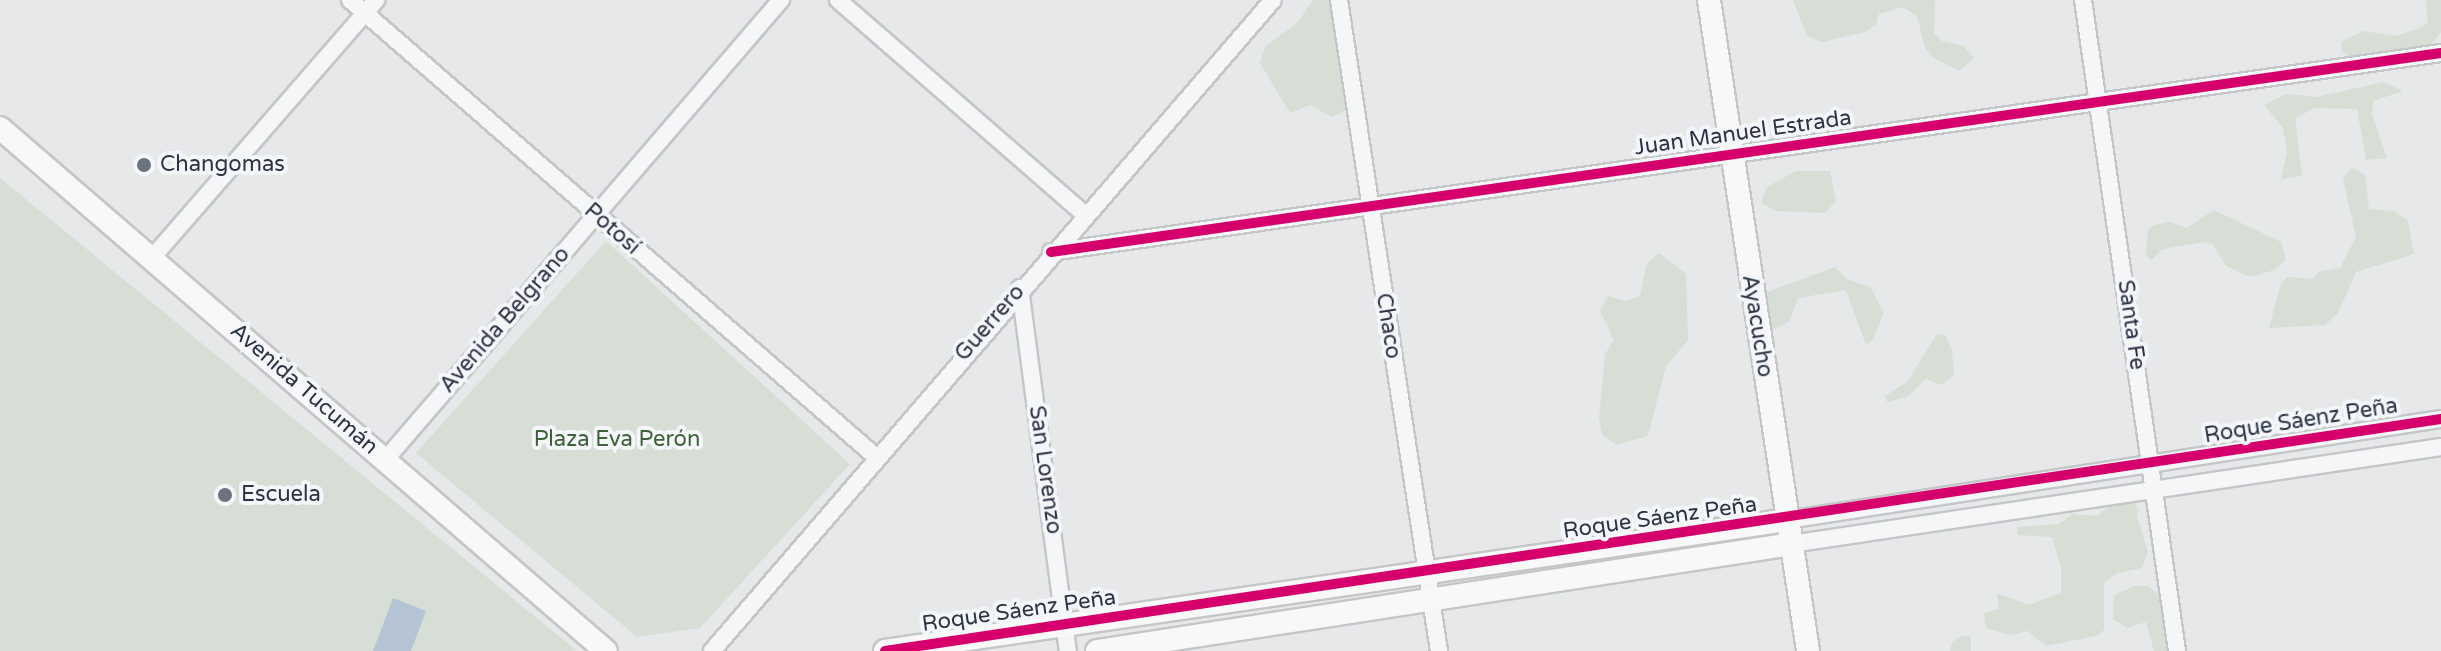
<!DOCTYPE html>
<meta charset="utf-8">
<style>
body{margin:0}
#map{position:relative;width:2441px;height:651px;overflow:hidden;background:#e6e8ea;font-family:"Varela Round",sans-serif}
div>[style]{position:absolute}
.green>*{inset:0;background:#d6ded6}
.water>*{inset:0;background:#b4c4d5}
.roads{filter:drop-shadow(2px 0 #c4c6c8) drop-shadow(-2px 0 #c4c6c8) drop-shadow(0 2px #c4c6c8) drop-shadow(0 -2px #c4c6c8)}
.street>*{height:16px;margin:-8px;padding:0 8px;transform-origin:8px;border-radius:8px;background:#f5f6f7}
.secondary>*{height:22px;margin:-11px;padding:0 11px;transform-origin:11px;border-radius:11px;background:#f8f8f8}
.cycleway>*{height:10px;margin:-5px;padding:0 5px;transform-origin:5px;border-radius:5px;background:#d6006c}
.dots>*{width:22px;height:22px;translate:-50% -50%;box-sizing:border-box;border:4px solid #f4f6f9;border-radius:50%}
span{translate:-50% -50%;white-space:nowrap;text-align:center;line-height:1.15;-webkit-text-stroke:8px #f4f6f9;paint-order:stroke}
.street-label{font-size:22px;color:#2b3445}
.poi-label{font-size:22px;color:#2b3445}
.left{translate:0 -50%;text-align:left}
.park-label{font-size:22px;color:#3f6138}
</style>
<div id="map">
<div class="green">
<i style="clip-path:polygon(1313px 0,1334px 0,1347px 100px,1346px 110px,1332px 117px,1310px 105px,1290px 113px,1260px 63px,1265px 47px,1298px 22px)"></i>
<i style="clip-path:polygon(1793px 0,1935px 0,1934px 33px,1942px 41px,1963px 46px,1974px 58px,1959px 71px,1934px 58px,1925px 48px,1917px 16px,1903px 7px,1879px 14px,1876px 25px,1865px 32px,1822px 42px,1807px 36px)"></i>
<i style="clip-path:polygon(2426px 0,2441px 0,2441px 32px,2427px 50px,2395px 51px,2355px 61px,2342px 51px,2341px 42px,2363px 31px,2396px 36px,2420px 28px,2428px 22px)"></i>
<i style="clip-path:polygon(2383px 82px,2403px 91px,2373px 101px,2372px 114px,2387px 158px,2366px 160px,2357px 109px,2315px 108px,2295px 118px,2302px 176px,2281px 179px,2287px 152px,2283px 128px,2264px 105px,2287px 94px,2317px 97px)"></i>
<i style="clip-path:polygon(2352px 167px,2365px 175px,2369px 209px,2394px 211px,2408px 221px,2414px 254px,2356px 272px,2338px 313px,2325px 325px,2269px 328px,2281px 283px,2288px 277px,2313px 279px,2318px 272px,2340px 268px,2356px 237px,2343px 179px)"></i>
<i style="clip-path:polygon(1796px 171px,1830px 171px,1836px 201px,1825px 213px,1776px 211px,1761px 203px,1767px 187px)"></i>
<i style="clip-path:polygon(0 178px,577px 651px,0 651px)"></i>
<i style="clip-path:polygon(2214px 210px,2281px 242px,2286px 259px,2275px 270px,2250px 277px,2226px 266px,2213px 245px,2205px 242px,2163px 249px,2151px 260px,2146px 254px,2148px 230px,2154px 225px,2170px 222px,2187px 228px)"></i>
<i style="clip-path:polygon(606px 241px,850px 464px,700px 628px,637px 637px,416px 453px)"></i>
<i style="clip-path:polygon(1659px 253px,1686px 274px,1688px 340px,1666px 366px,1648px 436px,1617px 445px,1602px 435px,1599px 418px,1605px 354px,1614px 340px,1600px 311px,1608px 296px,1625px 301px,1640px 296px,1647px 263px)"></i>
<i style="clip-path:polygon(1835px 267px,1847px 279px,1870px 287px,1884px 312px,1873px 340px,1866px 345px,1846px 290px,1798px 298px,1790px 321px,1775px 329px,1766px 326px,1762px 294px)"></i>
<i style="clip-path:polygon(1937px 334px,1945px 335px,1952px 350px,1954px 375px,1941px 385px,1926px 379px,1907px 397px,1887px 402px,1885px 396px,1907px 382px)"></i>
<i style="clip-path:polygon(2116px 501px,2134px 503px,2139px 509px,2137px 517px,2148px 552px,2142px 568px,2117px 573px,2104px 583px,2104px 630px,2096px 636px,2046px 646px,2028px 631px,2010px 635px,1986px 628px,1984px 613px,1999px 609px,1997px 593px,2029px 605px,2061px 593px,2061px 568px,2052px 537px,2018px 535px,2017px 527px,2059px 524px,2072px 514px,2097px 516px)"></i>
<i style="clip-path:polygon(2135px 586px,2148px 586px,2168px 603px,2175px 651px,2154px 651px,2146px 622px,2127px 628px,2113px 619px,2114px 595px)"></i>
<i style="clip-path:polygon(1963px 636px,1971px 636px,1971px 651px,1950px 651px,1952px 642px)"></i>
</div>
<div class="water">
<i style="clip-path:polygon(393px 598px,426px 611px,411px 651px,373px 651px)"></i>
</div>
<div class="roads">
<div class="street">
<i style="left:350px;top:0;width:697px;rotate:40.98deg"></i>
<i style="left:838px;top:0;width:326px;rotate:41deg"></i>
<i style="left:1339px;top:0;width:659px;rotate:81.27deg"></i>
<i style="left:2083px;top:0;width:658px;rotate:81.78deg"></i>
<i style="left:1051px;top:252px;width:1404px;rotate:-8.15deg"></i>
<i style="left:152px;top:258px;width:342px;rotate:-49deg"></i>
<i style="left:1020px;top:288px;width:366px;rotate:82.5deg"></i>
<i style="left:386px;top:459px;width:606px;rotate:-49.29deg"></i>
<i style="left:1787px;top:520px;width:662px;rotate:-8.78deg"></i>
<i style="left:1791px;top:544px;width:657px;rotate:-8.49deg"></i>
<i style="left:712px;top:651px;width:859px;rotate:-49.25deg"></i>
</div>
<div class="secondary">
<i style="left:1709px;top:0;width:658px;rotate:81.35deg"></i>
<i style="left:0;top:128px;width:800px;rotate:40.8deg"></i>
<i style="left:885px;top:651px;width:911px;rotate:-8.26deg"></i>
<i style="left:1097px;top:651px;width:702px;rotate:-8.76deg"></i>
</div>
</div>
<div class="cycleway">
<i style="left:1051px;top:252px;width:1404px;rotate:-8.15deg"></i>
<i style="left:885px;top:651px;width:1573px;rotate:-8.48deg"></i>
</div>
<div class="dots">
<i style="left:144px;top:165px;background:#6c737f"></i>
<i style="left:225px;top:495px;background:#6c737f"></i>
</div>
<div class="street-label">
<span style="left:1743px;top:133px;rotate:-8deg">Juan Manuel Estrada</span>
<span style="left:612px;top:229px;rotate:41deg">Potosí</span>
<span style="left:505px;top:320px;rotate:-49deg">Avenida Belgrano</span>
<span style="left:990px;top:323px;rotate:-49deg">Guerrero</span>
<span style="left:2131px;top:325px;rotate:82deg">Santa Fe</span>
<span style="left:1388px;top:326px;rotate:81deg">Chaco</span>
<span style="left:1757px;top:326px;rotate:81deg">Ayacucho</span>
<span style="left:304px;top:389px;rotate:41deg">Avenida Tucumán</span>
<span style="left:2301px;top:421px;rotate:-9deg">Roque Sáenz Peña</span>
<span style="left:1045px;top:470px;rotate:82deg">San Lorenzo</span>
<span style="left:1660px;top:518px;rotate:-8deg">Roque Sáenz Peña</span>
<span style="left:1019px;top:611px;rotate:-8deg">Roque Sáenz Peña</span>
</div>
<div class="poi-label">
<span class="left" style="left:160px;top:165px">Changomas</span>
<span class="left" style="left:241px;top:495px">Escuela</span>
</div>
<div class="park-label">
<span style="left:617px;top:440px">Plaza Eva Perón</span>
</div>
</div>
